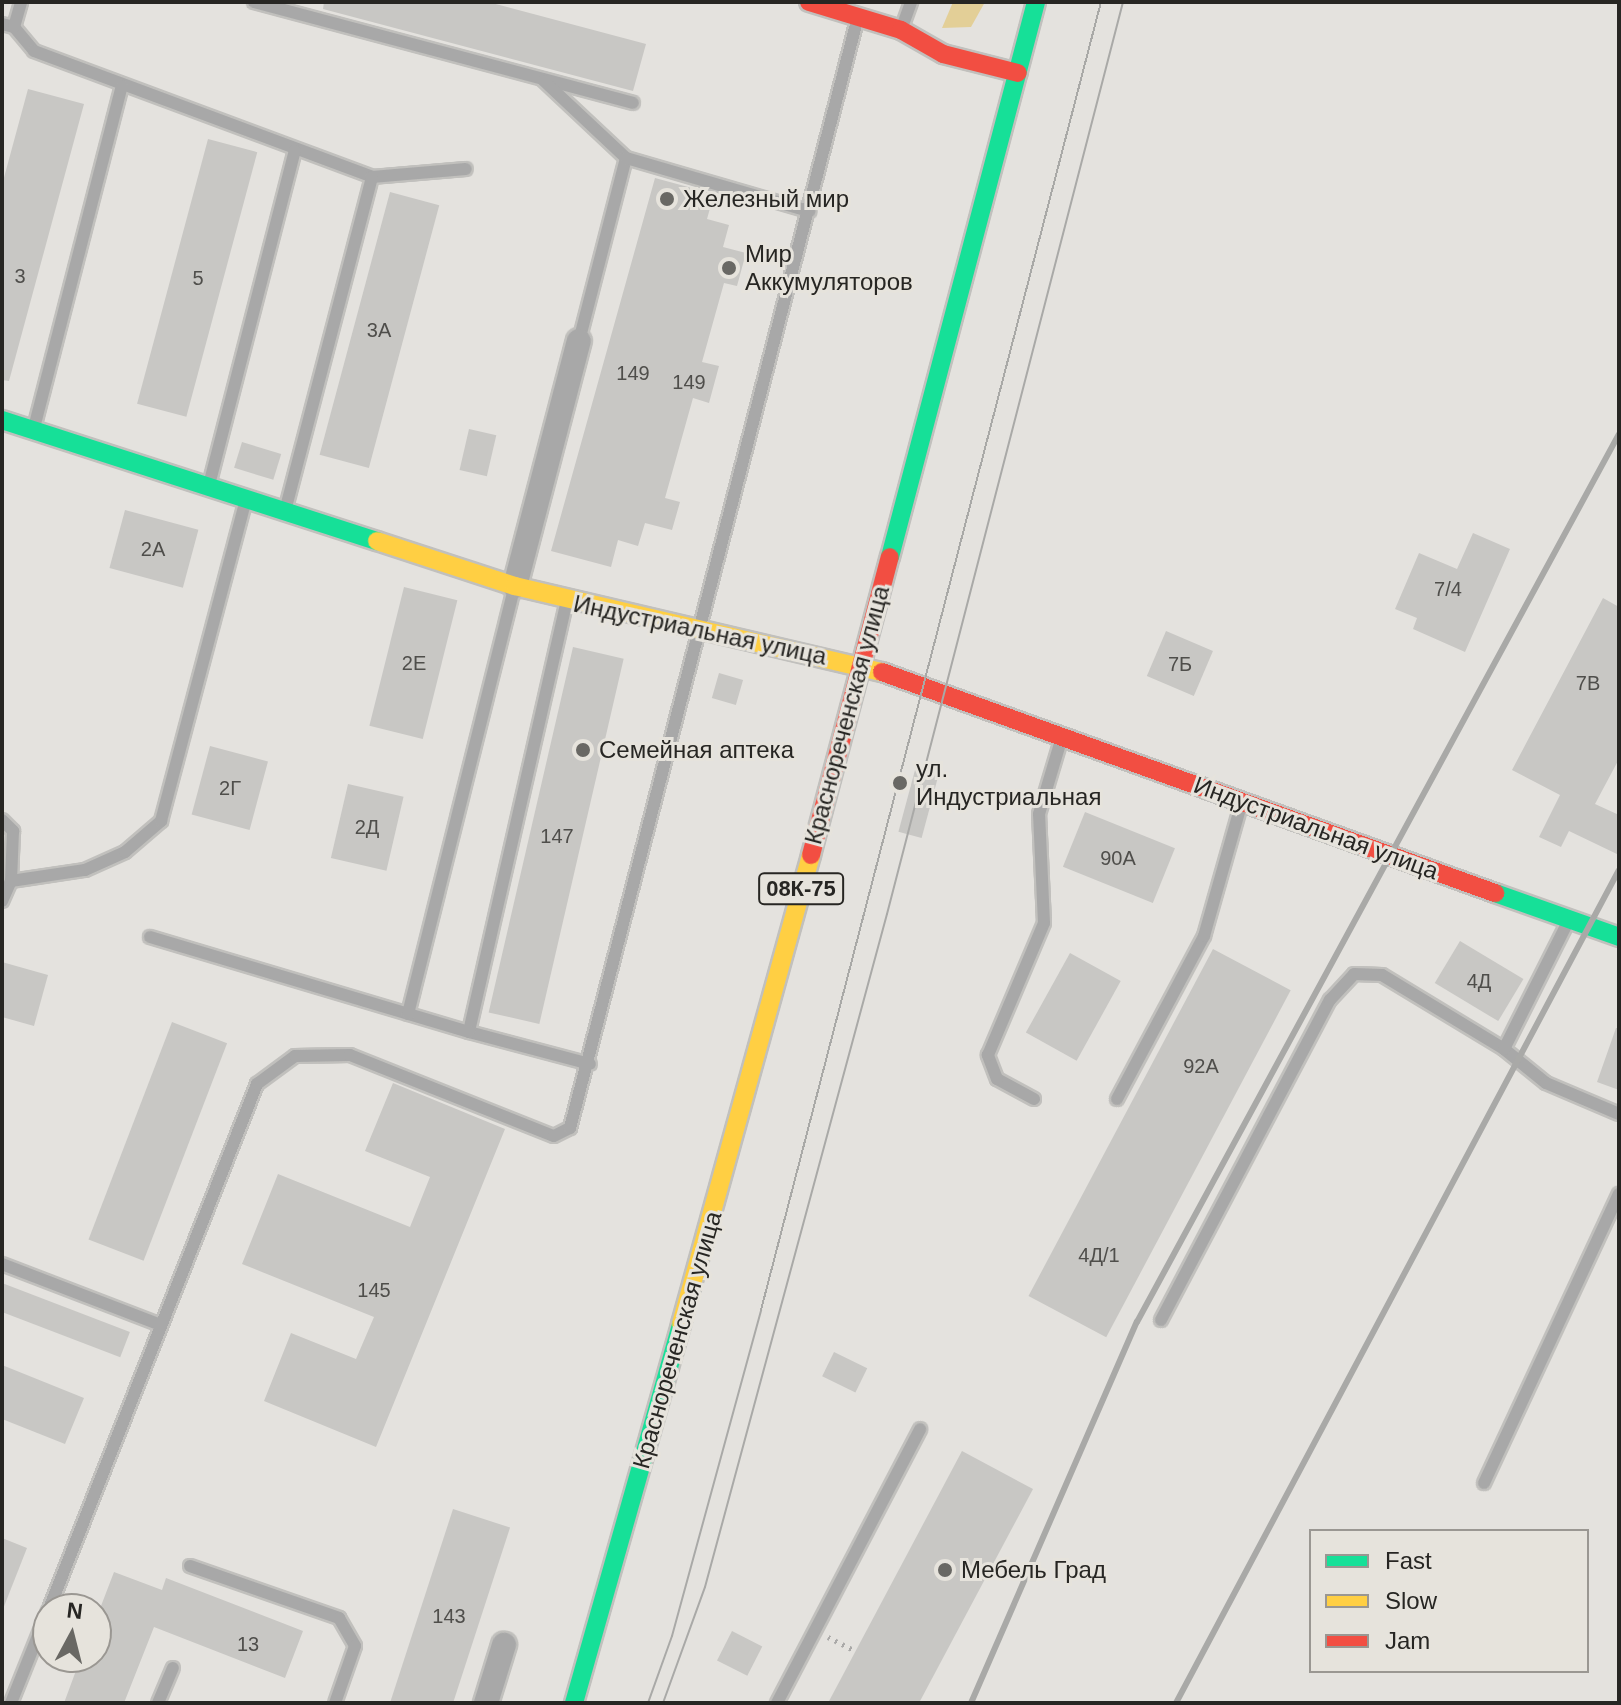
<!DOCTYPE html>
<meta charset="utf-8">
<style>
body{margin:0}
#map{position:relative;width:1621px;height:1705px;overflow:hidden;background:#e4e2de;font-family:Arial,sans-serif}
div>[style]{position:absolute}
.green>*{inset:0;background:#e3cf97}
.building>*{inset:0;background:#c8c7c4;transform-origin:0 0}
.path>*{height:5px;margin-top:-2.5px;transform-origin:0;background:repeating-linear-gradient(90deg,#aaa9a8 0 2px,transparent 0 8px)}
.roads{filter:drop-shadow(2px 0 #c1c0bd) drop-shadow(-2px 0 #c1c0bd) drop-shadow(0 2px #c1c0bd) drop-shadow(0 -2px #c1c0bd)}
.lane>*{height:12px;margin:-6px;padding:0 6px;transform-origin:6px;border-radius:6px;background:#a8a8a8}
.street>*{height:24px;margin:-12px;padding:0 12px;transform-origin:12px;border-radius:12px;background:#a8a8a8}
.fast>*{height:18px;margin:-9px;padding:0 9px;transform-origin:9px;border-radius:9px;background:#16e098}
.slow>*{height:18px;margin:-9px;padding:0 9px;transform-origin:9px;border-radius:9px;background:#ffcf43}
.jam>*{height:18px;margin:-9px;padding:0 9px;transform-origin:9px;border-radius:9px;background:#f24e42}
.tram>*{height:2px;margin:-1px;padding:0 1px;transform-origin:1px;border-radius:1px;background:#a9a9a7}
.rail>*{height:6px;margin:-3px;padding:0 3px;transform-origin:3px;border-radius:3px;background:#a9a9a7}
.dots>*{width:22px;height:22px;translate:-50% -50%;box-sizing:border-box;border:4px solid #e6e3dc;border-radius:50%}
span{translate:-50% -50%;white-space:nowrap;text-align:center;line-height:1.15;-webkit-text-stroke:6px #e6e3dc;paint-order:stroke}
.number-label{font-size:20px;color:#4f4e4b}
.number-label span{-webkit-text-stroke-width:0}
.shield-label span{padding:2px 6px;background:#e6e3dc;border:2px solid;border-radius:6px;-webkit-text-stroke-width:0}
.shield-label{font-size:22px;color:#272623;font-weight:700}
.poi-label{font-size:24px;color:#272623}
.left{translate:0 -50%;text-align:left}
.street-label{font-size:24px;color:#272623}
.frame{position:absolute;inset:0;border:4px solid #272623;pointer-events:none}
.legend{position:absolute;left:1309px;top:1529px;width:280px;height:144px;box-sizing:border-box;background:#e6e3dc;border:2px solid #9a9792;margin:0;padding:10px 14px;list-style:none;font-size:24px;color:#272623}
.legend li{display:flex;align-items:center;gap:16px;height:40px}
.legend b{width:40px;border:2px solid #9a9792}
.north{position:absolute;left:32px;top:1593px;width:80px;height:80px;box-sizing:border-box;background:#e6e3dc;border:2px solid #9a9792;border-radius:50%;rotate:7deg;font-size:22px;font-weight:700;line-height:32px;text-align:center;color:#272623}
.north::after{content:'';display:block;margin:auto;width:28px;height:36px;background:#696864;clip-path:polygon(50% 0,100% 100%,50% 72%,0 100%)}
</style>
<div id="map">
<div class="green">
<i style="clip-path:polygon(953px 2px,985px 2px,971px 27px,942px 28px)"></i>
</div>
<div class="building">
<i style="clip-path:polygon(324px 2px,488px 2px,646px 44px,633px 91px,323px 9px)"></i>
<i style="clip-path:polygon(28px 89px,84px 104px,9px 381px,2px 380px,2px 185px)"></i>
<i style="left:208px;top:139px;width:51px;height:274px;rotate:15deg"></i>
<i style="clip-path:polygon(655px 178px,714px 194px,707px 219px,729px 225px,723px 247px,746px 253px,737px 286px,724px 283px,702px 362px,719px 366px,709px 403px,693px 398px,665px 498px,680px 502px,672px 530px,645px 523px,638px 546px,618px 540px,611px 567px,551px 551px)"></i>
<i style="left:390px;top:192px;width:51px;height:272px;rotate:15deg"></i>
<i style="left:469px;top:429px;width:28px;height:42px;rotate:13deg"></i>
<i style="left:242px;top:442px;width:41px;height:27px;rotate:17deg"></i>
<i style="left:125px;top:510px;width:76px;height:60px;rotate:15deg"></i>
<i style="clip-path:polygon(1473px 533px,1510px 549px,1465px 652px,1413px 629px,1417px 618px,1395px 609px,1419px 553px,1457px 569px)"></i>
<i style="left:404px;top:587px;width:55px;height:143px;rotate:14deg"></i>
<i style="clip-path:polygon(1603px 598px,1619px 607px,1619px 759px,1595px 804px,1619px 815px,1619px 855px,1569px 831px,1561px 847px,1539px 837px,1560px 795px,1512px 770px)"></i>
<i style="left:1166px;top:631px;width:51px;height:49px;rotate:23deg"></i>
<i style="left:573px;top:647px;width:52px;height:375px;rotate:13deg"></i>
<i style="left:719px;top:673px;width:25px;height:26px;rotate:16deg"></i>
<i style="left:210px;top:746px;width:60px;height:71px;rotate:15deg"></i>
<i style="left:915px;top:770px;width:24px;height:64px;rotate:15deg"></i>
<i style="left:348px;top:784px;width:57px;height:76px;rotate:13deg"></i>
<i style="left:1085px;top:812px;width:97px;height:59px;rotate:22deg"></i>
<i style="left:1460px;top:941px;width:74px;height:49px;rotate:31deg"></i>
<i style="left:1213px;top:949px;width:88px;height:393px;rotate:28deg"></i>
<i style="left:1070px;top:953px;width:58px;height:91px;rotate:29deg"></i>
<i style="clip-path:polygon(2px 962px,48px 975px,34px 1026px,2px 1017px)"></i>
<i style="left:172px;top:1022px;width:59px;height:233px;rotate:21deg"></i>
<i style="clip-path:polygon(1616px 1028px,1619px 1028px,1619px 1090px,1597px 1082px)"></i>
<i style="clip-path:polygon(393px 1083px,505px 1129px,376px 1447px,264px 1401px,291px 1333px,356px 1359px,374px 1317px,242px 1264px,278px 1174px,410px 1227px,430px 1177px,365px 1151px)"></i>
<i style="left:2px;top:1283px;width:137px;height:27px;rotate:21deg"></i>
<i style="left:834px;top:1352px;width:37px;height:27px;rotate:26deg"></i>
<i style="clip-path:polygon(2px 1365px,84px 1398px,65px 1444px,2px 1419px)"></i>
<i style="clip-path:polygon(962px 1451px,1033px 1489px,919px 1703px,828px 1703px)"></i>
<i style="left:453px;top:1509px;width:60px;height:205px;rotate:18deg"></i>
<i style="clip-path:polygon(2px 1538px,27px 1548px,3px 1609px,2px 1608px)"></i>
<i style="clip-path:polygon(114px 1572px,162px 1590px,166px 1578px,303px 1631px,285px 1678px,154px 1627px,124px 1703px,64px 1703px,81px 1657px,96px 1657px,96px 1619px)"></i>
<i style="left:732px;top:1631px;width:34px;height:33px;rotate:27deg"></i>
</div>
<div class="path">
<i style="left:828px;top:1637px;width:31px;rotate:27deg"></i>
</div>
<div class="roads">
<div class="lane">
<i style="left:254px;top:2px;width:392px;rotate:14.9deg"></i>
<i style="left:2px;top:24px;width:12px;rotate:14deg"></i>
<i style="left:14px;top:27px;width:31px;rotate:50deg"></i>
<i style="left:34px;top:51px;width:361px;rotate:20.4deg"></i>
<i style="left:372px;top:177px;width:94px;rotate:-4.9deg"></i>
<i style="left:14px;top:27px;width:26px;rotate:-74deg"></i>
<i style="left:901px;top:30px;width:30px;rotate:-70deg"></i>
<i style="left:544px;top:81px;width:112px;rotate:43.2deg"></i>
<i style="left:626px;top:158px;width:189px;rotate:104.4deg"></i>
<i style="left:626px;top:158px;width:191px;rotate:16.2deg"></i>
<i style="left:34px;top:428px;width:353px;rotate:-75.6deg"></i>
<i style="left:209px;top:485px;width:345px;rotate:-75.6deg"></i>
<i style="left:285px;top:511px;width:345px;rotate:-75.4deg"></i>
<i style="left:567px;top:600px;width:443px;rotate:102.8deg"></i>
<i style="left:469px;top:1032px;width:125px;rotate:14.8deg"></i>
<i style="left:2px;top:820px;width:16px;rotate:45deg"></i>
<i style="left:13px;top:831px;width:50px;rotate:92.3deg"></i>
<i style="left:2px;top:901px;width:22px;rotate:-66deg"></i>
<i style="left:11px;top:881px;width:75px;rotate:-8.5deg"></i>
<i style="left:85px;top:870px;width:44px;rotate:-24.2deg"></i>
<i style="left:125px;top:852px;width:48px;rotate:-40.7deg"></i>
<i style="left:161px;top:821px;width:333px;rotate:-75.2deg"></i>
<i style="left:150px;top:937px;width:333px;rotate:16.6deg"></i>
<i style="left:408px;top:1014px;width:441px;rotate:-76deg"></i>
<i style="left:1504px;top:1049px;width:54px;rotate:39deg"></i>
<i style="left:1546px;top:1083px;width:79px;rotate:23deg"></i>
<i style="left:1034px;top:1099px;width:42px;rotate:-151.6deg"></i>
<i style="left:997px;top:1079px;width:26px;rotate:-111deg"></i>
<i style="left:988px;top:1055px;width:143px;rotate:-67deg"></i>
<i style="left:1044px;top:923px;width:109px;rotate:-92.6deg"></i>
<i style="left:1039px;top:814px;width:77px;rotate:-73.4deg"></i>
<i style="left:1117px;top:1099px;width:185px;rotate:-61.9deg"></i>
<i style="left:1204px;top:936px;width:139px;rotate:-74.2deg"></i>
<i style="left:2px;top:1264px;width:170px;rotate:21deg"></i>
<i style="left:1161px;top:1320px;width:362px;rotate:-62.2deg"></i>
<i style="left:1330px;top:1000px;width:35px;rotate:-47deg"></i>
<i style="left:1354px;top:974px;width:28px;rotate:2deg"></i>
<i style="left:1382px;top:975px;width:143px;rotate:31.2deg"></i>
<i style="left:1504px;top:1049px;width:144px;rotate:-63.3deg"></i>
<i style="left:1484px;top:1483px;width:319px;rotate:-65deg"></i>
<i style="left:190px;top:1566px;width:158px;rotate:19.2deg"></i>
<i style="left:339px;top:1618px;width:32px;rotate:60deg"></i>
<i style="left:355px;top:1646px;width:60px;rotate:109.3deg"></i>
<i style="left:49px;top:1609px;width:565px;rotate:-68.39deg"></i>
<i style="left:257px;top:1084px;width:47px;rotate:-36.4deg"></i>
<i style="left:295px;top:1056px;width:55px;rotate:-1deg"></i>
<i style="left:350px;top:1055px;width:219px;rotate:21.7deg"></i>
<i style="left:554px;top:1136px;width:18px;rotate:-27deg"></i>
<i style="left:570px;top:1128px;width:1148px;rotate:-75.47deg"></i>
<i style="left:11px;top:1703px;width:99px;rotate:-68.1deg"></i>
<i style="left:158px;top:1703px;width:38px;rotate:-67deg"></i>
<i style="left:777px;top:1703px;width:309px;rotate:-62.4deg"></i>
</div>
<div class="street">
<i style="left:515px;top:586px;width:253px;rotate:-75.4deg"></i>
<i style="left:486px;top:1703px;width:61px;rotate:-72.8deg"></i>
</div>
<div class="fast">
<i style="left:2px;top:420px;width:394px;rotate:17.9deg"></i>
<i style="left:890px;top:557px;width:574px;rotate:-75.26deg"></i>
<i style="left:1495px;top:893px;width:132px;rotate:19.5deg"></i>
<i style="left:574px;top:1703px;width:394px;rotate:-74.2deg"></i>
</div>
<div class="slow">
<i style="left:377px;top:541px;width:145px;rotate:18.1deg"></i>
<i style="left:515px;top:586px;width:377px;rotate:13.2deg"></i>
<i style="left:681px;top:1324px;width:487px;rotate:-74.5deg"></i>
</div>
<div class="jam">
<i style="left:809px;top:2px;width:96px;rotate:16.9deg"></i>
<i style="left:901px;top:30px;width:48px;rotate:29.7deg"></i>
<i style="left:943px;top:54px;width:77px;rotate:14.2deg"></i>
<i style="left:882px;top:672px;width:652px;rotate:19.83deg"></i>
<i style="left:811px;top:855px;width:308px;rotate:-75.2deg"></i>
</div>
</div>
<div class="tram">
<i style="left:648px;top:1703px;width:71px;rotate:-70.3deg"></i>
<i style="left:672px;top:1636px;width:338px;rotate:-74.7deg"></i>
<i style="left:761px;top:1310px;width:1351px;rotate:-75.43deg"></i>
<i style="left:663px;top:1703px;width:123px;rotate:-70.1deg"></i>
<i style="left:705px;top:1587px;width:697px;rotate:-74.87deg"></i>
<i style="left:887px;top:914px;width:942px;rotate:-75.49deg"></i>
</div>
<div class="rail">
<i style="left:971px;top:1703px;width:416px;rotate:-66.5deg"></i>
<i style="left:1137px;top:1322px;width:1010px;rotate:-61.51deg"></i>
<i style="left:1176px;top:1703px;width:943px;rotate:-62deg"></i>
</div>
<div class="dots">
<i style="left:667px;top:199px;background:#696864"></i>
<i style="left:729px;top:268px;background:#696864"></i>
<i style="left:583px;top:750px;background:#696864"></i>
<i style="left:900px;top:783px;background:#696864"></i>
<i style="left:945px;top:1570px;background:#696864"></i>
</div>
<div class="number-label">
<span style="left:20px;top:276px">3</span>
<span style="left:198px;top:278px">5</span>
<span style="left:379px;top:330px">3А</span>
<span style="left:633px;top:373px">149</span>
<span style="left:689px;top:382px">149</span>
<span style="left:153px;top:549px">2А</span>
<span style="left:1448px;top:589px">7/4</span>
<span style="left:414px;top:663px">2Е</span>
<span style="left:1180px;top:664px">7Б</span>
<span style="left:1588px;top:683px">7В</span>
<span style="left:230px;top:788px">2Г</span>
<span style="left:367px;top:827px">2Д</span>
<span style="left:557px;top:836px">147</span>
<span style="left:1118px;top:858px">90А</span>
<span style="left:1479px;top:981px">4Д</span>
<span style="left:1201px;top:1066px">92А</span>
<span style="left:1099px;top:1255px">4Д/1</span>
<span style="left:374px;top:1290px">145</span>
<span style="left:449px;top:1616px">143</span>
<span style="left:248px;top:1644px">13</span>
</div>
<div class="shield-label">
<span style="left:801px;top:889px">08К-75</span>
</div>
<div class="poi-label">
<span class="left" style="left:683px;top:199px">Железный мир</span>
<span class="left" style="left:745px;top:268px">Мир<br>Аккумуляторов</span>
<span class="left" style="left:599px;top:750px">Семейная аптека</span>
<span class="left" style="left:916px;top:783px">ул.<br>Индустриальная</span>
<span class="left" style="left:961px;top:1570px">Мебель Град</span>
</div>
<div class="street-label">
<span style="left:700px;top:630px;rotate:12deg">Индустриальная улица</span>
<span style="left:847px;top:715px;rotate:-75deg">Краснореченская улица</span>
<span style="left:1316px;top:828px;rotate:20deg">Индустриальная улица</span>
<span style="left:677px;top:1340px;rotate:-74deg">Краснореченская улица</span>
</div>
<div class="frame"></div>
<ul class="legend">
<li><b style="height:10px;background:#16e098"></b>Fast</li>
<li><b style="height:10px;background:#ffcf43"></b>Slow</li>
<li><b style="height:10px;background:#f24e42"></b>Jam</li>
</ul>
<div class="north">N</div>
</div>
